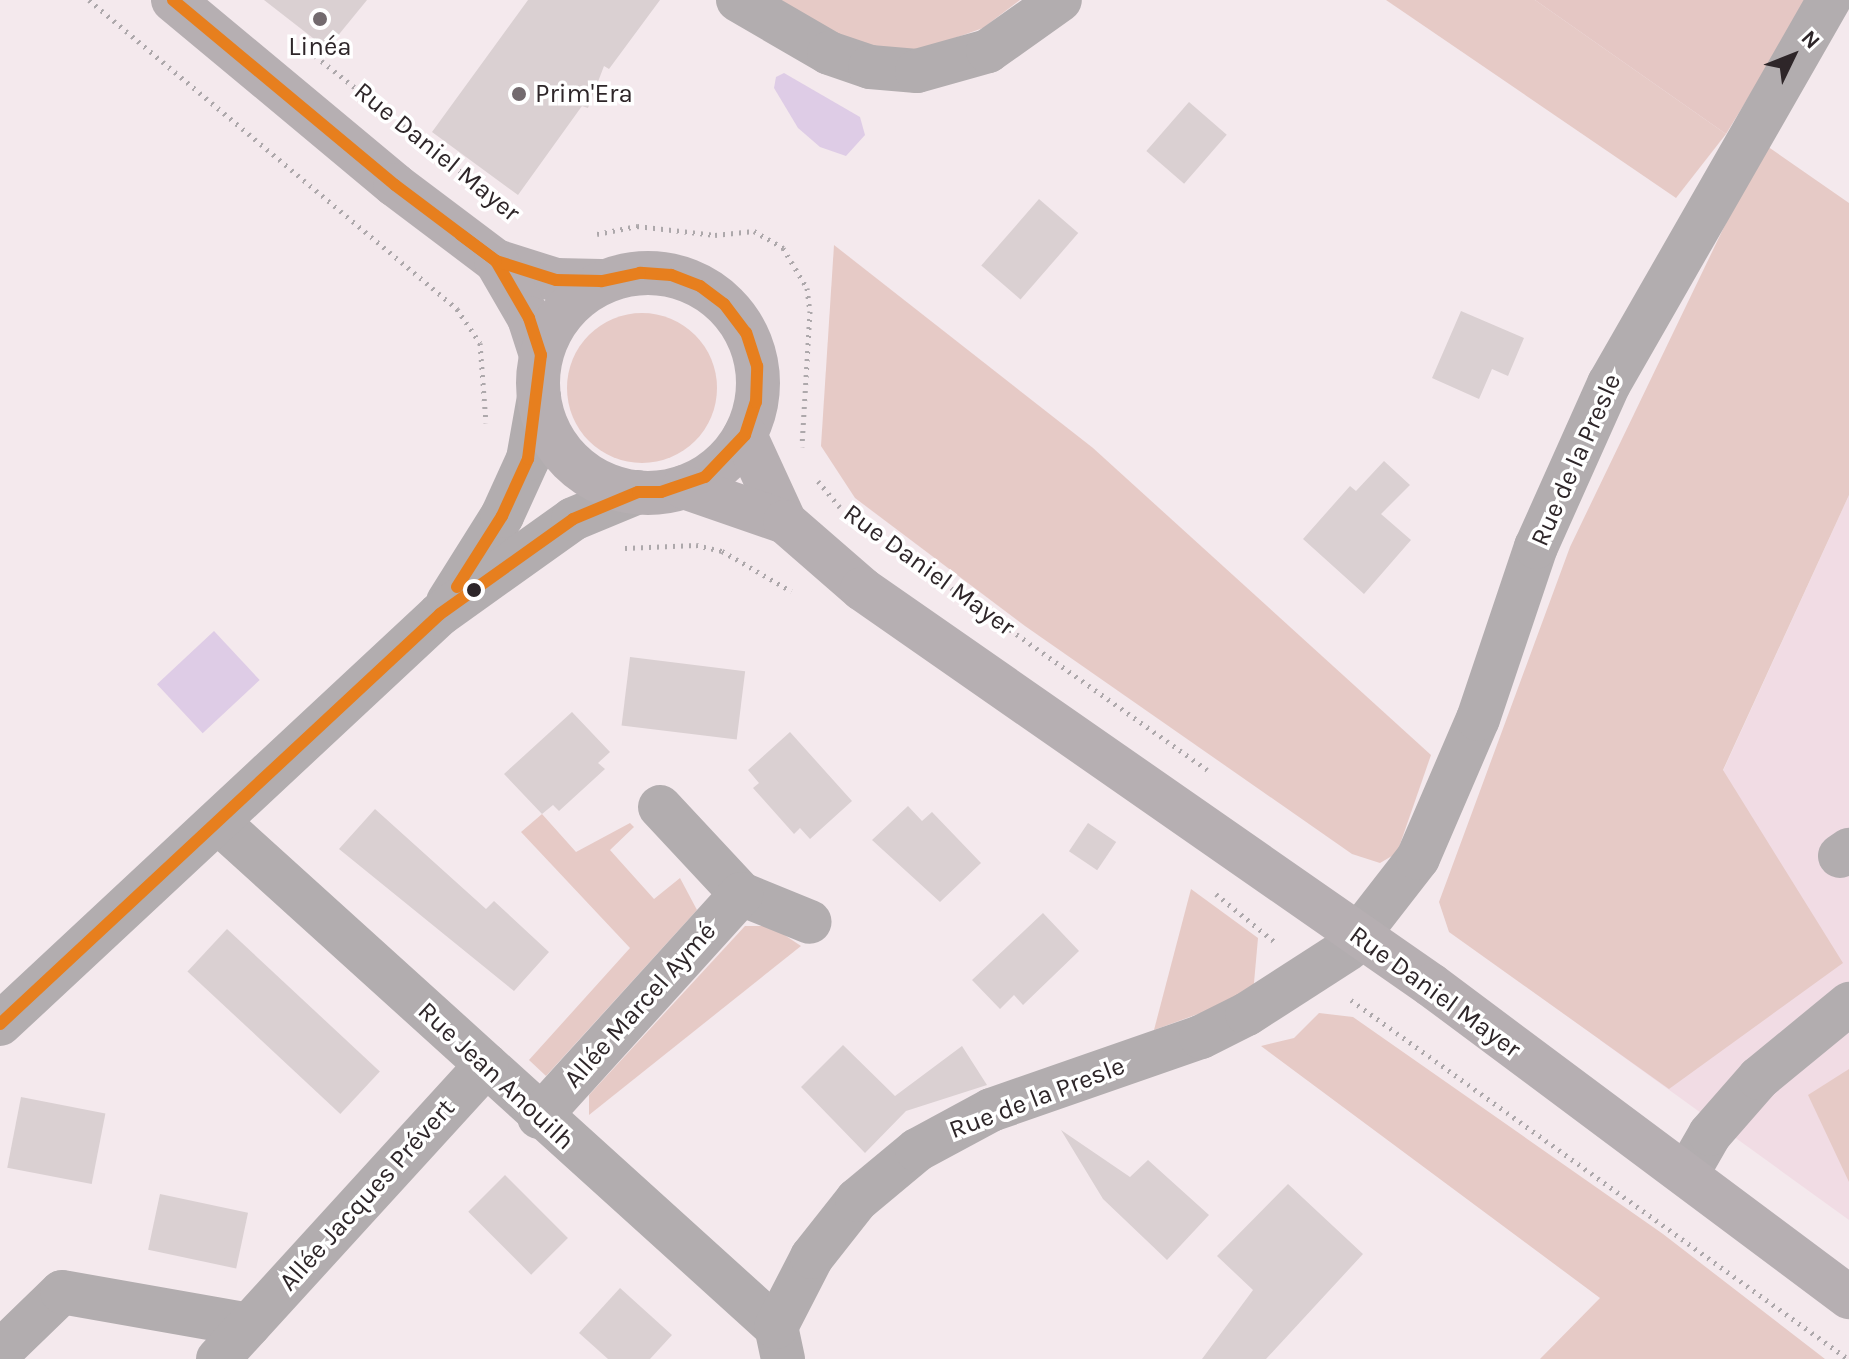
<!DOCTYPE html>
<meta charset="utf-8">
<style>
body{margin:0}
#map{position:relative;width:1849px;height:1359px;overflow:hidden;background:#f4e9ed;font-family:Karla,sans-serif}
div>[style]{position:absolute}
.built>*{inset:0;background:#f1dce4}
.green>*{inset:0;background:#e6cac6}
.round{border-radius:50%}
.forest>*{inset:0;background:#e5c7c4}
.water>*{inset:0;background:#decce6;transform-origin:0 0}
.building>*{inset:0;background:#dad0d2;transform-origin:0 0}
.path>*{height:5px;margin-top:-2.5px;transform-origin:0;background:repeating-linear-gradient(90deg,#ada8ab 0 2px,transparent 0 8px)}
.minor>*{height:44px;margin:-22px;padding:0 22px;transform-origin:22px;border-radius:22px;background:#b2adaf}
.major>*{height:44px;margin:-22px;padding:0 22px;transform-origin:22px;border-radius:22px;background:#b6afb2}
.major>.ring{margin:-22px;padding:0;box-sizing:content-box;background:none;border:44px solid #b6afb2;border-radius:50%}
.bus-1>*{height:12px;margin:-6px;padding:0 6px;transform-origin:6px;border-radius:6px;background:#e77f1e}
.dots>*{width:22px;height:22px;translate:-50% -50%;box-sizing:border-box;border:4px solid #fff;border-radius:50%}
span{translate:-50% -50%;white-space:nowrap;text-align:center;line-height:1.15;-webkit-text-stroke:7px #fff;paint-order:stroke}
.poi-label{font-size:26px;color:#2e2629}
.left{translate:0 -50%;text-align:left}
.street-label{font-size:26px;color:#2e2629}
.north{position:absolute;left:1753px;top:16px;width:80px;height:80px;-webkit-text-stroke:6px #fff;paint-order:stroke;rotate:47deg;font-size:22px;font-weight:700;line-height:32px;text-align:center;color:#2e2629}
.north::after{content:'';display:block;margin:auto;width:28px;height:36px;background:#2e2629;clip-path:polygon(50% 0,100% 100%,50% 72%,0 100%)}
</style>
<div id="map">
<div class="built">
<i style="clip-path:polygon(1849px 495px,1849px 1220px,1600px 1040px)"></i>
</div>
<div class="green">
<i style="clip-path:polygon(781px 0,1020px 0,983px 28px,916px 52px,849px 44px)"></i>
<i style="clip-path:polygon(1386px 0,1535px 0,1726px 134px,1676px 198px)"></i>
<i style="clip-path:polygon(1764px 144px,1849px 203px,1849px 495px,1723px 770px,1843px 963px,1669px 1089px,1449px 932px,1439px 902px,1570px 547px)"></i>
<i style="clip-path:polygon(834px 245px,1093px 448px,1431px 755px,1397px 853px,1380px 863px,1352px 854px,1025px 626px,855px 498px,821px 446px)"></i>
<i class="round" style="left:567px;top:313px;width:150px;height:150px"></i>
<i style="clip-path:polygon(542px 814px,576px 852px,630px 823px,634px 827px,610px 850px,654px 899px,680px 878px,697px 910px,546px 1076px,529px 1060px,630px 948px,521px 832px)"></i>
<i style="clip-path:polygon(1191px 889px,1258px 938px,1253px 994px,1154px 1030px)"></i>
<i style="clip-path:polygon(745px 926px,771px 926px,801px 946px,589px 1115px,589px 1095px)"></i>
<i style="clip-path:polygon(1319px 1013px,1353px 1017px,1663px 1234px,1825px 1359px,1540px 1359px,1600px 1298px,1261px 1046px,1294px 1038px)"></i>
<i style="clip-path:polygon(1849px 1069px,1849px 1182px,1808px 1095px)"></i>
</div>
<div class="forest">
<i style="clip-path:polygon(1535px 0,1808px 0,1726px 134px)"></i>
</div>
<div class="water">
<i style="clip-path:polygon(784px 73px,860px 117px,865px 135px,846px 156px,820px 147px,798px 128px,774px 88px,776px 77px)"></i>
<i style="left:214px;top:631px;width:67px;height:78px;rotate:47deg"></i>
</div>
<div class="building">
<i style="clip-path:polygon(264px 0,367px 0,327px 49px)"></i>
<i style="clip-path:polygon(528px 0,660px 0,609px 69px,604px 66px,588px 108px,582px 106px,518px 195px,432px 132px)"></i>
<i style="left:1189px;top:102px;width:50px;height:65px;rotate:41deg"></i>
<i style="left:1039px;top:199px;width:52px;height:88px;rotate:41deg"></i>
<i style="clip-path:polygon(1461px 311px,1524px 338px,1508px 376px,1492px 369px,1479px 399px,1432px 378px)"></i>
<i style="clip-path:polygon(1384px 461px,1410px 485px,1381px 514px,1411px 540px,1364px 594px,1303px 539px,1350px 486px,1356px 491px)"></i>
<i style="left:630px;top:657px;width:116px;height:69px;rotate:7deg"></i>
<i style="clip-path:polygon(572px 712px,610px 752px,598px 763px,605px 769px,559px 811px,553px 805px,542px 814px,504px 774px)"></i>
<i style="clip-path:polygon(790px 732px,852px 801px,810px 839px,800px 828px,794px 834px,753px 788px,759px 783px,748px 770px)"></i>
<i style="clip-path:polygon(908px 806px,922px 821px,932px 812px,981px 863px,940px 902px,872px 840px)"></i>
<i style="clip-path:polygon(375px 809px,486px 909px,494px 901px,549px 952px,514px 991px,339px 849px)"></i>
<i style="left:1088px;top:823px;width:34px;height:34px;rotate:34deg"></i>
<i style="clip-path:polygon(1043px 913px,1079px 951px,1023px 1005px,1014px 995px,1000px 1009px,972px 980px)"></i>
<i style="left:227px;top:929px;width:209px;height:58px;rotate:43deg"></i>
<i style="clip-path:polygon(843px 1045px,895px 1096px,962px 1046px,987px 1085px,906px 1111px,865px 1153px,801px 1087px)"></i>
<i style="left:21px;top:1097px;width:86px;height:72px;rotate:11deg"></i>
<i style="clip-path:polygon(1061px 1130px,1130px 1177px,1148px 1160px,1209px 1215px,1167px 1260px,1103px 1199px)"></i>
<i style="left:505px;top:1175px;width:89px;height:52px;rotate:45deg"></i>
<i style="clip-path:polygon(1288px 1184px,1363px 1254px,1266px 1359px,1202px 1359px,1253px 1290px,1217px 1256px)"></i>
<i style="left:160px;top:1194px;width:90px;height:57px;rotate:12deg"></i>
<i style="clip-path:polygon(620px 1288px,672px 1335px,650px 1359px,608px 1359px,579px 1333px)"></i>
</div>
<div class="path">
<i style="left:89px;top:0;width:481px;rotate:40deg"></i>
<i style="left:457px;top:309px;width:41px;rotate:55.9deg"></i>
<i style="left:480px;top:343px;width:80px;rotate:85.7deg"></i>
<i style="left:309px;top:51px;width:262px;rotate:38.5deg"></i>
<i style="left:597px;top:234px;width:41px;rotate:-11.3deg"></i>
<i style="left:637px;top:226px;width:79px;rotate:6.6deg"></i>
<i style="left:715px;top:235px;width:39px;rotate:-6deg"></i>
<i style="left:754px;top:231px;width:34px;rotate:30deg"></i>
<i style="left:783px;top:248px;width:47px;rotate:59deg"></i>
<i style="left:807px;top:288px;width:23px;rotate:83deg"></i>
<i style="left:810px;top:311px;width:136px;rotate:93.4deg"></i>
<i style="left:818px;top:481px;width:34px;rotate:50deg"></i>
<i style="left:860px;top:523px;width:426px;rotate:35.4deg"></i>
<i style="left:625px;top:548px;width:71px;rotate:-2.4deg"></i>
<i style="left:696px;top:545px;width:27px;rotate:13deg"></i>
<i style="left:722px;top:551px;width:80px;rotate:30.1deg"></i>
<i style="left:1216px;top:894px;width:77px;rotate:39.2deg"></i>
<i style="left:1351px;top:1000px;width:613px;rotate:35.84deg"></i>
</div>
<div class="minor">
<i style="left:738px;top:0;width:105px;rotate:30.2deg"></i>
<i style="left:829px;top:53px;width:43px;rotate:18.9deg"></i>
<i style="left:870px;top:67px;width:47px;rotate:4.9deg"></i>
<i style="left:917px;top:71px;width:74px;rotate:-15.7deg"></i>
<i style="left:988px;top:51px;width:88px;rotate:-35.3deg"></i>
<i style="left:448px;top:602px;width:102px;rotate:-57.9deg"></i>
<i style="left:502px;top:516px;width:63px;rotate:-65.5deg"></i>
<i style="left:528px;top:459px;width:63px;rotate:-79.9deg"></i>
<i style="left:660px;top:807px;width:119px;rotate:47deg"></i>
<i style="left:741px;top:894px;width:74px;rotate:22.1deg"></i>
<i style="left:218px;top:822px;width:753px;rotate:42.15deg"></i>
<i style="left:1840px;top:856px;width:11px;rotate:-34deg"></i>
<i style="left:1359px;top:934px;width:96px;rotate:-52.2deg"></i>
<i style="left:1418px;top:858px;width:151px;rotate:-66.7deg"></i>
<i style="left:1478px;top:719px;width:182px;rotate:-71.4deg"></i>
<i style="left:1536px;top:547px;width:179px;rotate:-65.9deg"></i>
<i style="left:1609px;top:384px;width:443px;rotate:-60.2deg"></i>
<i style="left:0;top:1024px;width:601px;rotate:-42.98deg"></i>
<i style="left:440px;top:614px;width:163px;rotate:-35.5deg"></i>
<i style="left:573px;top:519px;width:70px;rotate:-22.6deg"></i>
<i style="left:539px;top:1117px;width:301px;rotate:-47.8deg"></i>
<i style="left:1687px;top:1174px;width:46px;rotate:-60.1deg"></i>
<i style="left:1710px;top:1134px;width:74px;rotate:-48.8deg"></i>
<i style="left:1759px;top:1078px;width:117px;rotate:-39.4deg"></i>
<i style="left:0;top:1352px;width:86px;rotate:-44.1deg"></i>
<i style="left:62px;top:1292px;width:190px;rotate:10deg"></i>
<i style="left:218px;top:1359px;width:398px;rotate:-47.6deg"></i>
<i style="left:783px;top:1359px;width:33px;rotate:-102deg"></i>
<i style="left:776px;top:1327px;width:79px;rotate:-62.8deg"></i>
<i style="left:812px;top:1257px;width:73px;rotate:-51.7deg"></i>
<i style="left:857px;top:1200px;width:78px;rotate:-39.8deg"></i>
<i style="left:917px;top:1150px;width:84px;rotate:-28.4deg"></i>
<i style="left:991px;top:1110px;width:222px;rotate:-19.2deg"></i>
<i style="left:1201px;top:1037px;width:51px;rotate:-26.6deg"></i>
<i style="left:1247px;top:1014px;width:120px;rotate:-32.8deg"></i>
</div>
<div class="major">
<i style="left:173px;top:0;width:289px;rotate:39.8deg"></i>
<i style="left:395px;top:185px;width:126px;rotate:37deg"></i>
<i style="left:496px;top:261px;width:63px;rotate:17.6deg"></i>
<i style="left:556px;top:280px;width:45px;rotate:1.3deg"></i>
<i style="left:496px;top:261px;width:66px;rotate:59.9deg"></i>
<i style="left:529px;top:318px;width:39px;rotate:72deg"></i>
<i class="ring" style="left:538px;top:273px;width:176px;height:176px"></i>
<i style="left:745px;top:435px;width:96px;rotate:65.3deg"></i>
<i style="left:684px;top:487px;width:107px;rotate:19.1deg"></i>
<i style="left:785px;top:522px;width:102px;rotate:41deg"></i>
<i style="left:862px;top:589px;width:693px;rotate:34.84deg"></i>
<i style="left:1431px;top:985px;width:522px;rotate:36.74deg"></i>
</div>
<div class="bus-1">
<i style="left:457px;top:587px;width:84px;rotate:-57.6deg"></i>
<i style="left:502px;top:516px;width:63px;rotate:-65.5deg"></i>
<i style="left:528px;top:459px;width:105px;rotate:-82.9deg"></i>
<i style="left:541px;top:355px;width:39px;rotate:-108deg"></i>
<i style="left:529px;top:318px;width:66px;rotate:-120.1deg"></i>
<i style="left:496px;top:261px;width:44px;rotate:-143.4deg"></i>
<i style="left:0;top:1024px;width:601px;rotate:-42.98deg"></i>
<i style="left:440px;top:614px;width:163px;rotate:-35.5deg"></i>
<i style="left:573px;top:519px;width:70px;rotate:-22.6deg"></i>
<i style="left:638px;top:492px;width:23px"></i>
<i style="left:661px;top:492px;width:46px;rotate:-18.8deg"></i>
<i style="left:705px;top:477px;width:58px;rotate:-46.4deg"></i>
<i style="left:745px;top:435px;width:35px;rotate:-72deg"></i>
<i style="left:756px;top:402px;width:36px;rotate:-88deg"></i>
<i style="left:757px;top:366px;width:35px;rotate:-108deg"></i>
<i style="left:746px;top:333px;width:36px;rotate:-127deg"></i>
<i style="left:724px;top:304px;width:30px;rotate:-143deg"></i>
<i style="left:700px;top:286px;width:31px;rotate:-159deg"></i>
<i style="left:671px;top:275px;width:31px;rotate:-176deg"></i>
<i style="left:640px;top:273px;width:40px;rotate:168deg"></i>
<i style="left:601px;top:281px;width:45px;rotate:-178.7deg"></i>
<i style="left:556px;top:280px;width:63px;rotate:-162.4deg"></i>
<i style="left:496px;top:261px;width:126px;rotate:-143deg"></i>
<i style="left:395px;top:185px;width:289px;rotate:-140.2deg"></i>
</div>
<div class="dots">
<i style="left:320px;top:19px;background:#736a6e"></i>
<i style="left:519px;top:94px;background:#736a6e"></i>
<i style="left:474px;top:590px;background:#2e2629"></i>
</div>
<div class="poi-label">
<span style="left:320px;top:47px">Linéa</span>
<span class="left" style="left:535px;top:94px">Prim'Era</span>
</div>
<div class="street-label">
<span style="left:437px;top:152px;rotate:39deg">Rue Daniel Mayer</span>
<span style="left:1576px;top:460px;rotate:-66deg">Rue de la Presle</span>
<span style="left:929px;top:570px;rotate:36deg">Rue Daniel Mayer</span>
<span style="left:1435px;top:992px;rotate:36deg">Rue Daniel Mayer</span>
<span style="left:640px;top:1005px;rotate:-48deg">Allée Marcel Aymé</span>
<span style="left:496px;top:1076px;rotate:43deg">Rue Jean Anouilh</span>
<span style="left:1037px;top:1098px;rotate:-21deg">Rue de la Presle</span>
<span style="left:367px;top:1195px;rotate:-48deg">Allée Jacques Prévert</span>
</div>
<div class="north">N</div>
</div>
